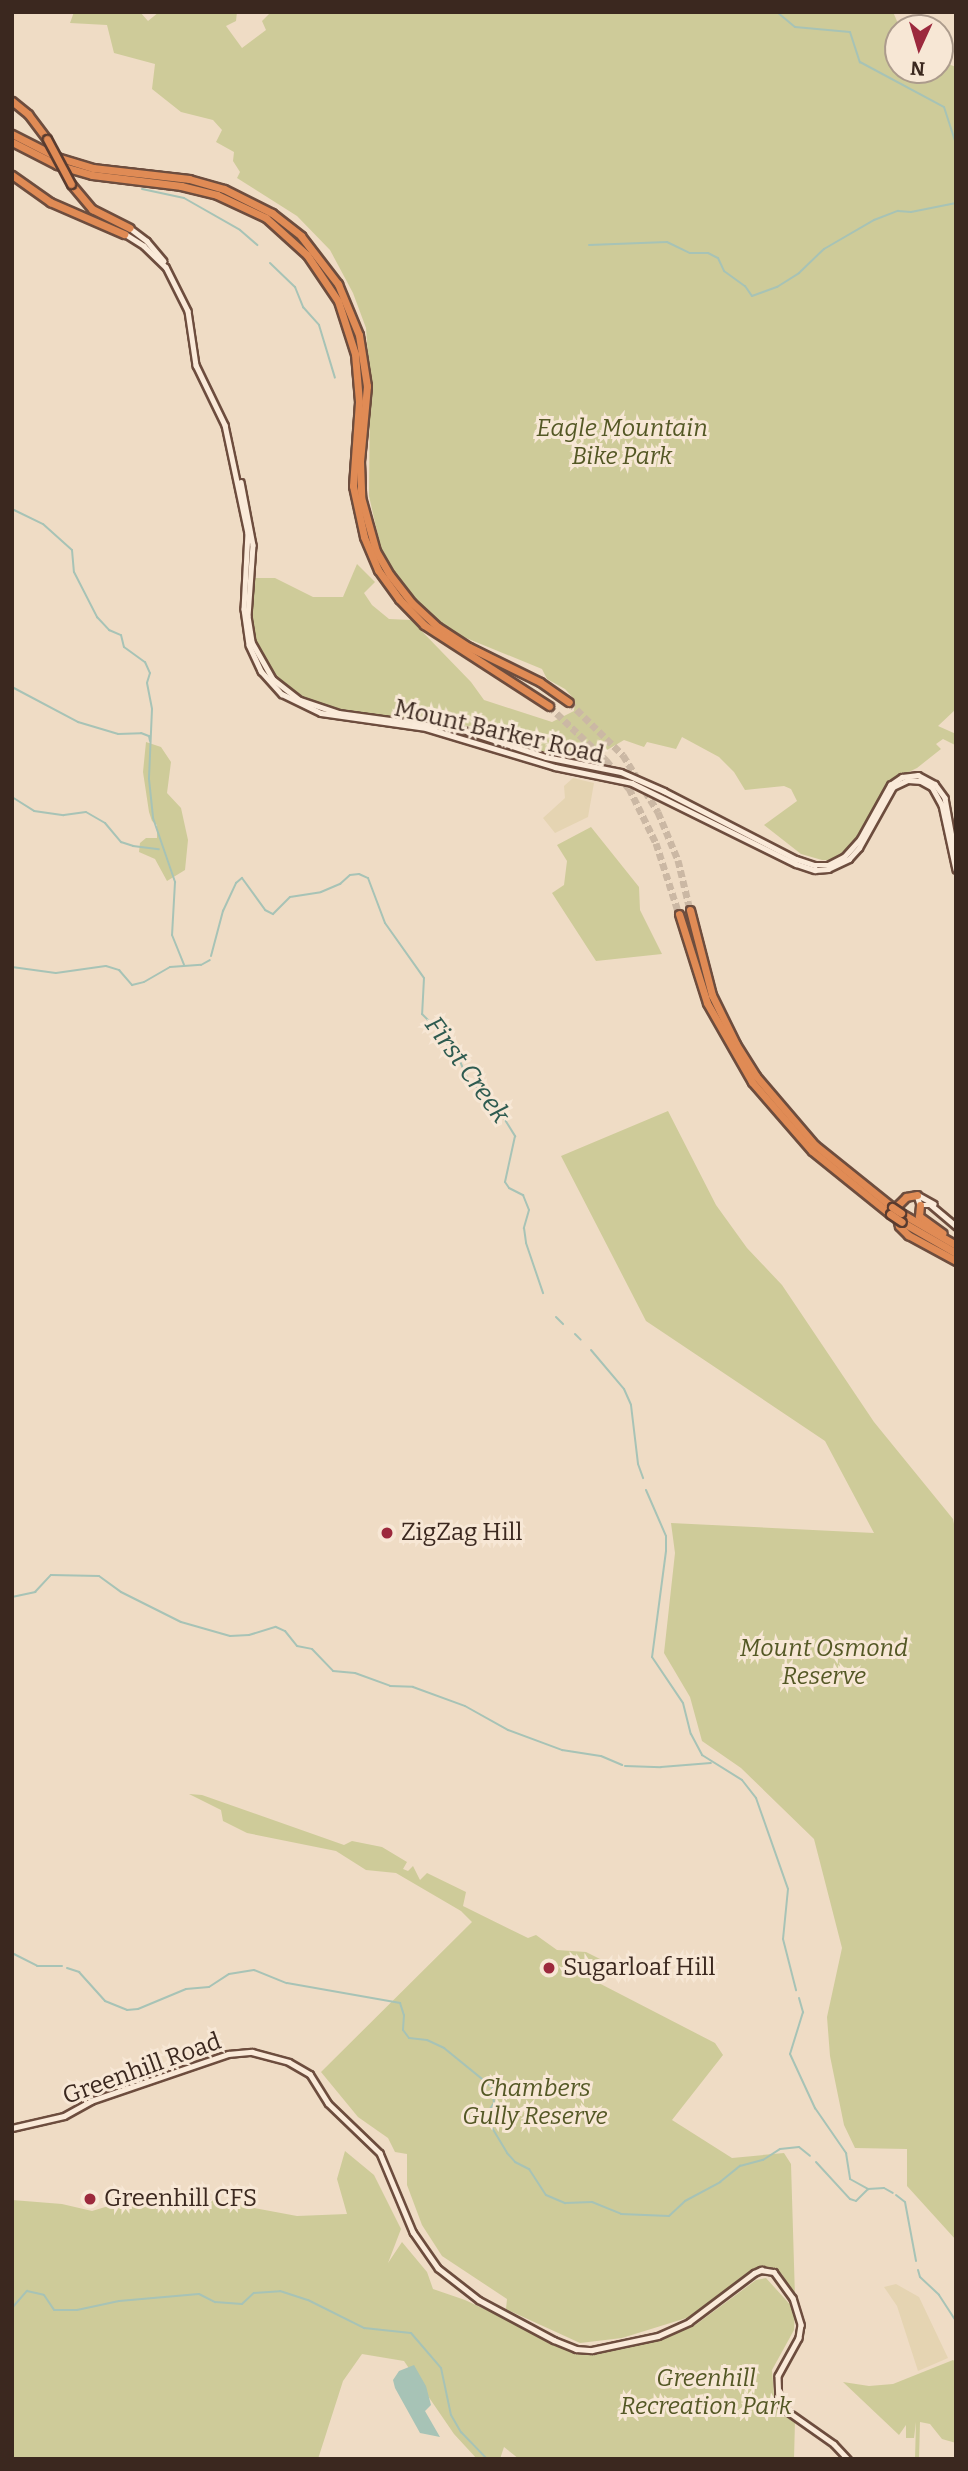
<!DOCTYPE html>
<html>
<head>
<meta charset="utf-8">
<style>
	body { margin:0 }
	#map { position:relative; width:968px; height:2471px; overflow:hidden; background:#efdcc5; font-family:Bitter,serif }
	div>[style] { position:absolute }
	.farmland>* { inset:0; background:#e5d4b2 }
	.green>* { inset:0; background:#cecb99 }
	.water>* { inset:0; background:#a7c3b6 }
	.stream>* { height:2px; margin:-1px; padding:0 1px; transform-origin:1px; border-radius:1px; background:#a7c3b6 }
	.highway-tunnel>* { height:7px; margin-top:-3.5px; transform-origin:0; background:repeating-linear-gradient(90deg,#cbb8a4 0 7px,transparent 0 10.5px) }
	.roads { filter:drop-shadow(2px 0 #6d4d3e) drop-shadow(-2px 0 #6d4d3e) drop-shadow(0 2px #6d4d3e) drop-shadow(0 -2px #6d4d3e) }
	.secondary>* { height:4.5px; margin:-2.25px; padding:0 2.25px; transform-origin:2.25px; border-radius:2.25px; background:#faead9 }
	.highway>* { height:7px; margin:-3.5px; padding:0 3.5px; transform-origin:3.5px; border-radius:3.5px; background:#e08b55 }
	.bridges { filter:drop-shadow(2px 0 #593b2f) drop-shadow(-2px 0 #593b2f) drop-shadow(0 2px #593b2f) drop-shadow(0 -2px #593b2f) }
	.highway-bridge>* { height:7px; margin:-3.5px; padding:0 3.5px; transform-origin:3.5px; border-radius:3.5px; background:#e08b55 }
	.dots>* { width:19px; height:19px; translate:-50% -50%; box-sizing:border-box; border:4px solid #f7e7d5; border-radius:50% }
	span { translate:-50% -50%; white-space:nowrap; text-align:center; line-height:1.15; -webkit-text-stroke:6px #f7e7d5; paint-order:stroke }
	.park-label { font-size:24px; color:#545825; font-style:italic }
	.street-label { font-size:24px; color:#3b281f }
	.poi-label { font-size:24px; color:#3b281f }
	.left { translate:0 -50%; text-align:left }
	.water-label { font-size:26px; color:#2e5b50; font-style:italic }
	.frame { position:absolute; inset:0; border:14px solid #3b281f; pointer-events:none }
	.north { position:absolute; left:884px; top:14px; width:70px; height:70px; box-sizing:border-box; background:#f7e7d5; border:2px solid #ac9b8c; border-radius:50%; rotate:184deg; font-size:19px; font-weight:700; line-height:28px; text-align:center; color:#3b281f }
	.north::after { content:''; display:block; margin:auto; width:24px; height:32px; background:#9c293d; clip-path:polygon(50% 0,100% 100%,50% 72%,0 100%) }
</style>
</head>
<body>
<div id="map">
	<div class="farmland">
		<div style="clip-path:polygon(573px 778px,594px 783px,588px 817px,555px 833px,543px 818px,565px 798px,564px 786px)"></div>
		<div style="clip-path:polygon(896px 2284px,919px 2297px,948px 2358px,918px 2371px,897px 2306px,884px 2287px)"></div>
	</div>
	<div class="green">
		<div style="clip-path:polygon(74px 12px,140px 12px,148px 21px,159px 12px,237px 12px,236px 21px,226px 26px,242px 48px,266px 30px,262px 21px,271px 12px,893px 12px,900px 28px,898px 70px,940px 70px,940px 61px,956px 67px,956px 709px,938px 726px,956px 734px,955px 745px,943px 739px,936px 744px,941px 749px,917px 768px,888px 782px,849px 850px,831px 860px,822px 860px,801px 854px,764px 825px,797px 801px,791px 789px,784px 786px,745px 790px,734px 772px,719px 757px,682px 737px,676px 749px,647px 742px,644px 747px,624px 740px,607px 750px,586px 751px,576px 759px,558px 759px,493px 740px,476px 727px,455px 726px,428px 714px,410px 722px,339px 713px,309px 704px,273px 679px,252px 642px,248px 615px,251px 578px,275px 578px,313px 597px,343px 597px,357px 564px,375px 582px,364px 593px,372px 605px,389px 619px,411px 620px,471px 682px,484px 700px,552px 722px,574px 711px,575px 700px,565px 689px,547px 679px,542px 669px,449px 631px,423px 609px,396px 575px,381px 549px,369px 496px,370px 386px,366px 328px,353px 293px,330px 250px,297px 216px,237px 178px,240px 172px,233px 161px,234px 152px,216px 142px,222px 130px,213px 120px,181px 112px,152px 89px,155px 64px,114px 53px,107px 25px,70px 23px)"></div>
		<div style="clip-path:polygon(146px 742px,161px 747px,171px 762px,167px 793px,181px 808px,188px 840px,185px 870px,167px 881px,155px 859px,139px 852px,140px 843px,146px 838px,157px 838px,157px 825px,152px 821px,149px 812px,143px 772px)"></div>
		<div style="clip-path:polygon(591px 827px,639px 887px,640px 910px,662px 954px,596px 961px,552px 893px,564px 885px,567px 861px,557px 845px)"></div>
		<div style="clip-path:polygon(668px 1111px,716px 1205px,747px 1248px,782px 1285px,874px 1422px,953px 1519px,956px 1534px,956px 2240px,907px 2186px,907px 2149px,855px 2148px,844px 2125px,830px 2056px,827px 2017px,842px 1948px,814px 1839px,741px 1768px,702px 1741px,690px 1697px,664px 1653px,675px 1553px,671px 1523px,874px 1533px,825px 1441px,646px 1321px,561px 1156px)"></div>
		<div style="clip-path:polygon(189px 1794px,202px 1795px,344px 1845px,352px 1841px,382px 1847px,407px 1862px,403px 1869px,408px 1871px,413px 1866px,420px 1880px,427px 1873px,466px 1892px,463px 1906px,528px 1938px,536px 1935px,557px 1950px,586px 1952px,602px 1960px,590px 1967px,596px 1973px,591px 1979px,715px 2043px,723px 2055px,672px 2120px,732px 2158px,784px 2153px,791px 2164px,795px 2297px,782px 2274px,770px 2267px,752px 2270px,693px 2316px,622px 2338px,580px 2343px,506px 2309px,507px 2299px,442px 2256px,422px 2225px,407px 2185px,407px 2154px,395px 2152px,388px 2138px,358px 2117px,321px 2072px,472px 1922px,461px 1911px,396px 1873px,366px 1870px,336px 1851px,247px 1833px,223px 1821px,221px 1810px)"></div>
		<div style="clip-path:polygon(345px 2151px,374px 2175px,401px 2229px,388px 2263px,402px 2242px,427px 2272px,433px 2289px,465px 2300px,578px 2353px,627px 2348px,694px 2326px,756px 2280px,766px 2278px,795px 2310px,794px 2330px,772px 2370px,775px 2407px,795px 2421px,794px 2459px,519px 2459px,504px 2447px,500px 2459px,477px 2459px,454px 2434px,404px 2361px,362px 2354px,343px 2381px,318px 2459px,12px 2459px,12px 2200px,62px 2204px,92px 2211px,135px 2198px,206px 2199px,297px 2216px,347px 2214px,337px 2179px)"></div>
		<div style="clip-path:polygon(953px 2360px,956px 2362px,956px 2443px,942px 2439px,930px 2424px,920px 2422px,919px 2459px,915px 2459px,916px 2422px,914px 2438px,906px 2438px,906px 2425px,899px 2435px,843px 2382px,869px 2386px,893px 2384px)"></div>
	</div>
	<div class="water">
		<div style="clip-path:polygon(443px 1029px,449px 1032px,460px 1047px,449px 1052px,449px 1048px,439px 1038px,438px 1030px)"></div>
		<div style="clip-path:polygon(414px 2365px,426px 2386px,431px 2405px,425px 2411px,440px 2437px,420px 2433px,395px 2388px,393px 2380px,399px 2371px)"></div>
	</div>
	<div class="stream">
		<div style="left:777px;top:12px;width:23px;rotate:40deg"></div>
		<div style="left:795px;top:27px;width:55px;rotate:5.2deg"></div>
		<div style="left:850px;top:32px;width:32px;rotate:72deg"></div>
		<div style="left:860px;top:62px;width:95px;rotate:28.2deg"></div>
		<div style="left:944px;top:107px;width:40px;rotate:72deg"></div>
		<div style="left:142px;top:189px;width:43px;rotate:12.1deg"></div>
		<div style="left:184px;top:198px;width:64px;rotate:29.7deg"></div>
		<div style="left:240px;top:230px;width:23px;rotate:41deg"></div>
		<div style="left:589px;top:245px;width:78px;rotate:-2.2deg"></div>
		<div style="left:667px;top:242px;width:25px;rotate:26deg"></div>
		<div style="left:690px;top:253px;width:18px"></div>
		<div style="left:708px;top:253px;width:11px;rotate:27deg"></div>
		<div style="left:718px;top:258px;width:14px;rotate:65deg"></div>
		<div style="left:724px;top:271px;width:26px;rotate:36deg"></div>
		<div style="left:745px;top:286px;width:12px;rotate:55deg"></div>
		<div style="left:752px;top:296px;width:27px;rotate:-20deg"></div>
		<div style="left:777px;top:287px;width:26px;rotate:-32deg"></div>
		<div style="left:799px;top:273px;width:35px;rotate:-44deg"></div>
		<div style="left:824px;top:249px;width:58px;rotate:-30.1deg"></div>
		<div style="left:874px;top:220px;width:26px;rotate:-21deg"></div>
		<div style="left:898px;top:211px;width:13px;rotate:4deg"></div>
		<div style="left:911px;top:212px;width:46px;rotate:-11.3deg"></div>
		<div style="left:270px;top:263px;width:35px;rotate:44deg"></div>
		<div style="left:295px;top:287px;width:22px;rotate:68deg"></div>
		<div style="left:303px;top:307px;width:24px;rotate:48deg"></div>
		<div style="left:319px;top:325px;width:55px;rotate:73.2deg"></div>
		<div style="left:12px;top:509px;width:34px;rotate:26deg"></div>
		<div style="left:43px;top:524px;width:39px;rotate:42deg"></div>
		<div style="left:72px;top:550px;width:22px;rotate:85deg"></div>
		<div style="left:74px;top:572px;width:51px;rotate:62.9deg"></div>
		<div style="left:97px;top:617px;width:18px;rotate:47deg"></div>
		<div style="left:109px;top:630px;width:13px;rotate:23deg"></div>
		<div style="left:121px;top:635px;width:12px;rotate:76deg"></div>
		<div style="left:124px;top:647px;width:26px;rotate:36deg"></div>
		<div style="left:145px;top:662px;width:12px;rotate:66deg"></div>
		<div style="left:150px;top:673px;width:10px;rotate:107deg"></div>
		<div style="left:147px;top:683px;width:26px;rotate:79deg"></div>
		<div style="left:152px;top:709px;width:70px;rotate:92.5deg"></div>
		<div style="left:149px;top:779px;width:39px;rotate:84deg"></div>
		<div style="left:153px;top:818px;width:68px;rotate:71deg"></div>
		<div style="left:175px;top:882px;width:53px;rotate:93.2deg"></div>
		<div style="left:172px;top:935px;width:32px;rotate:68deg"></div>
		<div style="left:12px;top:687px;width:75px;rotate:27.9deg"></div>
		<div style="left:78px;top:722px;width:42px;rotate:16.7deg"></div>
		<div style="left:118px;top:734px;width:23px;rotate:-2deg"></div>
		<div style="left:141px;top:733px;width:9px;rotate:21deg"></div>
		<div style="left:149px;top:736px;width:5px;rotate:79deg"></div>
		<div style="left:12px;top:797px;width:26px;rotate:32deg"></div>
		<div style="left:34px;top:811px;width:30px;rotate:8deg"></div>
		<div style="left:64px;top:815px;width:22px;rotate:-8deg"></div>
		<div style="left:86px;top:812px;width:22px;rotate:30deg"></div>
		<div style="left:105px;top:823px;width:25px;rotate:50deg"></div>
		<div style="left:121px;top:842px;width:13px;rotate:18deg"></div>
		<div style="left:133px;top:846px;width:26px;rotate:7deg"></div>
		<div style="left:211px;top:956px;width:47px;rotate:-75.1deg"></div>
		<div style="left:223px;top:911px;width:31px;rotate:-65deg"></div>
		<div style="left:236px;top:883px;width:8px;rotate:-40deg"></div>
		<div style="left:242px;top:878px;width:39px;rotate:54deg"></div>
		<div style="left:265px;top:910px;width:9px;rotate:27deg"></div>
		<div style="left:273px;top:914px;width:24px;rotate:-45deg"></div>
		<div style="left:290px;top:897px;width:31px;rotate:-9deg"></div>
		<div style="left:321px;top:892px;width:21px;rotate:-23deg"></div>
		<div style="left:340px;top:884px;width:13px;rotate:-42deg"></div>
		<div style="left:350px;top:875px;width:9px;rotate:-6deg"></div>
		<div style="left:359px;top:874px;width:10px;rotate:24deg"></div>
		<div style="left:368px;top:878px;width:48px;rotate:69.3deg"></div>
		<div style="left:385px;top:923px;width:67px;rotate:54.7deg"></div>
		<div style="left:424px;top:978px;width:36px;rotate:93deg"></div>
		<div style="left:422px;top:1014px;width:24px;rotate:45deg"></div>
		<div style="left:12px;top:967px;width:44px;rotate:7.8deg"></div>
		<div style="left:56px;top:973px;width:50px;rotate:-8deg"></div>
		<div style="left:106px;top:966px;width:14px;rotate:17deg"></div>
		<div style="left:119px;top:970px;width:20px;rotate:49deg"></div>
		<div style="left:132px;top:985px;width:12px;rotate:-14deg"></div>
		<div style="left:144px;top:982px;width:30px;rotate:-30deg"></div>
		<div style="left:170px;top:967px;width:31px;rotate:-4deg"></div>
		<div style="left:201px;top:965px;width:10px;rotate:-29deg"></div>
		<div style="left:454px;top:1048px;width:36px;rotate:66deg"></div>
		<div style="left:469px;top:1081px;width:29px;rotate:38deg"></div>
		<div style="left:492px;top:1099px;width:44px;rotate:58.1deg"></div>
		<div style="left:515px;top:1136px;width:47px;rotate:102.3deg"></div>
		<div style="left:505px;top:1182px;width:7px;rotate:56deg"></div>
		<div style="left:509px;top:1188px;width:16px;rotate:27deg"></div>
		<div style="left:523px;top:1195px;width:16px;rotate:68deg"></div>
		<div style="left:529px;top:1210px;width:19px;rotate:106deg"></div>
		<div style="left:524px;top:1228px;width:15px;rotate:82deg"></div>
		<div style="left:526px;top:1243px;width:53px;rotate:71.2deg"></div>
		<div style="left:556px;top:1317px;width:10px;rotate:45deg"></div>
		<div style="left:575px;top:1334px;width:8px;rotate:45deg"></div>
		<div style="left:591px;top:1350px;width:51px;rotate:49.8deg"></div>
		<div style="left:624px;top:1389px;width:17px;rotate:66deg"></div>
		<div style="left:631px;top:1405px;width:59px;rotate:83.2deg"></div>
		<div style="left:638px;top:1464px;width:15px;rotate:70deg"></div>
		<div style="left:646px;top:1490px;width:50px;rotate:66.5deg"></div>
		<div style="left:666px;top:1536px;width:15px;rotate:90deg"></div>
		<div style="left:666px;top:1551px;width:107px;rotate:97.5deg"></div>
		<div style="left:652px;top:1657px;width:55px;rotate:56deg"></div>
		<div style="left:683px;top:1703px;width:32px;rotate:76deg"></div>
		<div style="left:691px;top:1734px;width:24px;rotate:62deg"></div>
		<div style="left:702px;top:1755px;width:47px;rotate:32deg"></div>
		<div style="left:742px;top:1780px;width:23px;rotate:52deg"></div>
		<div style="left:756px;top:1798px;width:96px;rotate:70.6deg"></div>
		<div style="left:788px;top:1889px;width:50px;rotate:95.7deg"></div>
		<div style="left:783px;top:1939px;width:53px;rotate:75.7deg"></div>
		<div style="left:12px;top:1597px;width:24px;rotate:-12deg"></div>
		<div style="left:35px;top:1592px;width:23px;rotate:-47deg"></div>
		<div style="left:51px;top:1575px;width:48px;rotate:1.2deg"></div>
		<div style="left:99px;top:1576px;width:27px;rotate:36deg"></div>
		<div style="left:121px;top:1592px;width:67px;rotate:26.6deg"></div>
		<div style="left:181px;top:1622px;width:51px;rotate:15.9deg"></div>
		<div style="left:230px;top:1636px;width:19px;rotate:-3deg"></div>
		<div style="left:249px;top:1635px;width:28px;rotate:-17deg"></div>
		<div style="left:276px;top:1627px;width:10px;rotate:24deg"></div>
		<div style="left:285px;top:1631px;width:19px;rotate:51deg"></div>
		<div style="left:297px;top:1646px;width:15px;rotate:11deg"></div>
		<div style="left:312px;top:1649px;width:30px;rotate:46deg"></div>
		<div style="left:333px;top:1671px;width:22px;rotate:5deg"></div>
		<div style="left:355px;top:1673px;width:37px;rotate:20deg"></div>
		<div style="left:390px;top:1686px;width:23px;rotate:2deg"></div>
		<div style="left:413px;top:1687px;width:55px;rotate:20.1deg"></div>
		<div style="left:465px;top:1706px;width:49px;rotate:29.2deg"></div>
		<div style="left:508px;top:1730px;width:58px;rotate:20.3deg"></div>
		<div style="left:562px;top:1750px;width:39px;rotate:9deg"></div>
		<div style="left:601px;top:1756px;width:23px;rotate:23deg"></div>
		<div style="left:625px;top:1766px;width:36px;rotate:2deg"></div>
		<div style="left:661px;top:1767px;width:50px;rotate:-4.6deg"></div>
		<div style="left:12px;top:1953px;width:28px;rotate:27deg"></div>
		<div style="left:37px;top:1966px;width:25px"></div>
		<div style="left:67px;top:1968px;width:13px;rotate:18deg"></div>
		<div style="left:79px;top:1972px;width:39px;rotate:48deg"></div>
		<div style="left:105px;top:2001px;width:24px;rotate:22deg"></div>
		<div style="left:127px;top:2010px;width:11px;rotate:-5deg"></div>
		<div style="left:138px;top:2009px;width:52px;rotate:-22.6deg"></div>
		<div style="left:186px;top:1989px;width:23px;rotate:-5deg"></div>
		<div style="left:209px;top:1987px;width:24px;rotate:-33deg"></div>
		<div style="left:229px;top:1974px;width:25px;rotate:-9deg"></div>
		<div style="left:254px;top:1970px;width:35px;rotate:22deg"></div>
		<div style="left:287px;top:1983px;width:115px;rotate:10deg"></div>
		<div style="left:400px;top:2003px;width:13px;rotate:72deg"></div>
		<div style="left:404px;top:2015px;width:15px;rotate:94deg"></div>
		<div style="left:403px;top:2030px;width:10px;rotate:53deg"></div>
		<div style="left:409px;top:2038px;width:18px;rotate:6deg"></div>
		<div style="left:427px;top:2040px;width:19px;rotate:25deg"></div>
		<div style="left:444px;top:2048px;width:62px;rotate:39.1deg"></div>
		<div style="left:492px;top:2087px;width:16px;rotate:83deg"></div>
		<div style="left:494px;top:2103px;width:11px;rotate:124deg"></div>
		<div style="left:488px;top:2112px;width:9px;rotate:90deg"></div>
		<div style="left:488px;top:2121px;width:37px;rotate:59deg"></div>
		<div style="left:507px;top:2153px;width:12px;rotate:48deg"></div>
		<div style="left:515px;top:2162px;width:16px;rotate:27deg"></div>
		<div style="left:529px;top:2169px;width:31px;rotate:57deg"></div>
		<div style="left:546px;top:2195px;width:21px;rotate:23deg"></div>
		<div style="left:565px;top:2203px;width:27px;rotate:-2deg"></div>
		<div style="left:592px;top:2202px;width:31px;rotate:22deg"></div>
		<div style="left:621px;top:2214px;width:48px;rotate:2.4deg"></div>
		<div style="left:669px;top:2216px;width:22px;rotate:-43deg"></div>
		<div style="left:685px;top:2201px;width:40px;rotate:-28deg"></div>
		<div style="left:720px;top:2182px;width:26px;rotate:-39deg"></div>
		<div style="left:740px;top:2166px;width:24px;rotate:-15deg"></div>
		<div style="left:763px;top:2160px;width:20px;rotate:-33deg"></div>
		<div style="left:780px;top:2149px;width:19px;rotate:-6deg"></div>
		<div style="left:799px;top:2147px;width:14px;rotate:39deg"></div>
		<div style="left:799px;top:1998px;width:15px;rotate:74deg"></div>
		<div style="left:803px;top:2012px;width:44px;rotate:107.2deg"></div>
		<div style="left:790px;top:2054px;width:60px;rotate:65.2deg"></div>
		<div style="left:815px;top:2108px;width:55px;rotate:55.4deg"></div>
		<div style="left:846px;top:2153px;width:26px;rotate:81deg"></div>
		<div style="left:850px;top:2179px;width:21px;rotate:29deg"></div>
		<div style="left:868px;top:2189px;width:16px;rotate:-4deg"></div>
		<div style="left:884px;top:2188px;width:10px;rotate:29deg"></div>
		<div style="left:816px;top:2162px;width:50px;rotate:47.4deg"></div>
		<div style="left:850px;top:2199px;width:6px;rotate:18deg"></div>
		<div style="left:856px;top:2201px;width:17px;rotate:-45deg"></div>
		<div style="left:896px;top:2195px;width:11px;rotate:38deg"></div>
		<div style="left:905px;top:2202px;width:60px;rotate:79.4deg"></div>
		<div style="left:918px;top:2270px;width:7px;rotate:74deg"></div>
		<div style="left:920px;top:2277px;width:26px;rotate:43deg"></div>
		<div style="left:939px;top:2295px;width:31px;rotate:57deg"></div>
		<div style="left:12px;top:2308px;width:23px;rotate:-49deg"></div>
		<div style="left:27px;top:2291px;width:17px;rotate:13deg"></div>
		<div style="left:44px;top:2295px;width:18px;rotate:56deg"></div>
		<div style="left:54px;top:2310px;width:23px"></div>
		<div style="left:77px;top:2310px;width:43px;rotate:-12.1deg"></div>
		<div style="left:119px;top:2301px;width:80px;rotate:-5deg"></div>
		<div style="left:199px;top:2294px;width:18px;rotate:27deg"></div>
		<div style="left:215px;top:2302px;width:27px;rotate:4deg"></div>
		<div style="left:242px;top:2304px;width:16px;rotate:-43deg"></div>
		<div style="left:254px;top:2293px;width:26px;rotate:-4deg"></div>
		<div style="left:280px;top:2291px;width:29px;rotate:18deg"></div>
		<div style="left:308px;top:2300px;width:63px;rotate:26.6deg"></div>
		<div style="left:364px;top:2328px;width:47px;rotate:6.1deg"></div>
		<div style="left:411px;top:2333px;width:46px;rotate:49.4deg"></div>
		<div style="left:441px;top:2368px;width:48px;rotate:78deg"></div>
		<div style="left:451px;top:2415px;width:20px;rotate:60deg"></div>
		<div style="left:461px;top:2432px;width:37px;rotate:46deg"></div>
	</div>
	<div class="highway-tunnel">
		<div style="left:569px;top:702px;width:76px;rotate:44.5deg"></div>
		<div style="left:623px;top:755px;width:67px;rotate:58.4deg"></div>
		<div style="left:658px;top:812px;width:52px;rotate:67.4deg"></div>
		<div style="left:678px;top:860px;width:51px;rotate:76.5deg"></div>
		<div style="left:549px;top:706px;width:79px;rotate:43.5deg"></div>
		<div style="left:606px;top:760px;width:36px;rotate:51deg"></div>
		<div style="left:629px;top:788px;width:61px;rotate:63.9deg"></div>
		<div style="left:656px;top:843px;width:75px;rotate:72.1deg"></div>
	</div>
	<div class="roads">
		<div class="secondary">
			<div style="left:130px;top:228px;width:21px;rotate:37deg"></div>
			<div style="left:147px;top:241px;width:26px;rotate:50deg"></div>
			<div style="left:125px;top:234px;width:22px;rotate:32deg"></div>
			<div style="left:144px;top:246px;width:30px;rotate:44deg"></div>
			<div style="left:166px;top:267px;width:49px;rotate:63.4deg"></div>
			<div style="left:188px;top:311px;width:55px;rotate:81.6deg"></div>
			<div style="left:196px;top:365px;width:67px;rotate:64.2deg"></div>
			<div style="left:225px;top:425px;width:110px;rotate:78deg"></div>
			<div style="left:248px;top:533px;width:76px;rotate:93deg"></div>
			<div style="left:244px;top:609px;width:36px;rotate:82deg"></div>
			<div style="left:249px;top:645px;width:29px;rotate:65deg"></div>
			<div style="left:261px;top:671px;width:31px;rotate:48deg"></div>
			<div style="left:282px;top:694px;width:43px;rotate:26deg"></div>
			<div style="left:321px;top:713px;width:106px;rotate:8.1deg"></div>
			<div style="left:426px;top:728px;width:135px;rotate:16.8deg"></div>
			<div style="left:555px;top:767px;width:79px;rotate:11.7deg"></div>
			<div style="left:632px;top:783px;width:183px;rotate:26.3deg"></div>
			<div style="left:796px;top:864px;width:20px;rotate:18deg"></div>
			<div style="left:815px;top:870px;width:13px;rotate:-4deg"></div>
			<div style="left:828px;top:869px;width:23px;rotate:-25deg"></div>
			<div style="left:849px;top:859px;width:15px;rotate:-48deg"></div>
			<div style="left:859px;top:848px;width:70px;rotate:-60.9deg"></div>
			<div style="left:893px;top:787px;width:17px;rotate:-25deg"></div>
			<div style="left:908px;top:780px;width:13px;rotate:4deg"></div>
			<div style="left:921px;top:781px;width:13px;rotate:29deg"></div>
			<div style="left:932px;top:787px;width:21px;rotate:61deg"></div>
			<div style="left:942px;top:805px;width:66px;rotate:77.8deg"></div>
			<div style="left:241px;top:482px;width:64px;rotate:79.2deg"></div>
			<div style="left:253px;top:545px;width:71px;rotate:94deg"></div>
			<div style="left:248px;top:616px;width:26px;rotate:81deg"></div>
			<div style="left:252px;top:642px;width:43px;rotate:60.4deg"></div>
			<div style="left:273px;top:679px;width:34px;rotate:38deg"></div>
			<div style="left:300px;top:700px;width:41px;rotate:18.4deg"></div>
			<div style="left:339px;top:713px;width:125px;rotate:7.8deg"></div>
			<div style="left:463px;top:730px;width:87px;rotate:18deg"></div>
			<div style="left:546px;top:757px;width:76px;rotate:11.3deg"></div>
			<div style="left:621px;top:772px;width:47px;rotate:23.8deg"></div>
			<div style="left:664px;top:791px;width:148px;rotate:27.3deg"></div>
			<div style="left:796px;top:859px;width:20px;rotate:18deg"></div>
			<div style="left:815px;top:865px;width:13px"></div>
			<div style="left:828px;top:865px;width:18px;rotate:-27deg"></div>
			<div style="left:844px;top:857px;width:24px;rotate:-48deg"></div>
			<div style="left:860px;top:839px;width:62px;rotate:-60.9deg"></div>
			<div style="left:890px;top:785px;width:14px;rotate:-34deg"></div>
			<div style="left:902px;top:777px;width:16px;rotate:-7deg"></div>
			<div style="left:918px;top:775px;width:19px;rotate:28deg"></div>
			<div style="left:935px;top:784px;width:17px;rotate:54deg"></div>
			<div style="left:945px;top:798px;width:62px;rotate:79.8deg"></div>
			<div style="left:917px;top:1195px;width:10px;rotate:73deg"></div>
			<div style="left:920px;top:1205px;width:11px"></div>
			<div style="left:931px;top:1205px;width:33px;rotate:40deg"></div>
			<div style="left:918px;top:1195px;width:18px;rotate:29deg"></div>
			<div style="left:12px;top:2128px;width:53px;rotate:-13deg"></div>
			<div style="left:64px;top:2116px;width:31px;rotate:-29deg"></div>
			<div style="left:91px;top:2101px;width:145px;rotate:-18.9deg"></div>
			<div style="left:228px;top:2054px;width:24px;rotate:-5deg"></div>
			<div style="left:252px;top:2052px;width:38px;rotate:15deg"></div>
			<div style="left:289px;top:2062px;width:24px;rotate:30deg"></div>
			<div style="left:310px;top:2074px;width:34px;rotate:58deg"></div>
			<div style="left:328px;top:2103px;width:72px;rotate:43.9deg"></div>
			<div style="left:380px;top:2153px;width:86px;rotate:67.3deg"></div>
			<div style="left:413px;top:2232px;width:44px;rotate:55.2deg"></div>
			<div style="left:438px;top:2268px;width:52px;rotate:38deg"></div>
			<div style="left:479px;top:2300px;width:85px;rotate:28.1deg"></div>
			<div style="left:554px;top:2340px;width:24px;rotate:22deg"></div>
			<div style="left:576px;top:2349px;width:16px;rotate:4deg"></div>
			<div style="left:592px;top:2350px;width:67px;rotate:-12deg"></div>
			<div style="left:658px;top:2336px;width:34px;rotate:-24deg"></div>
			<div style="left:689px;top:2322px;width:81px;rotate:-37deg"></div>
			<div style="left:754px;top:2273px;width:8px;rotate:-23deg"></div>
			<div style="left:761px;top:2270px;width:13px;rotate:9deg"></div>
			<div style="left:774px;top:2272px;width:32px;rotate:54deg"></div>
			<div style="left:793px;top:2298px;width:28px;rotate:73deg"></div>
			<div style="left:801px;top:2325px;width:13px;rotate:99deg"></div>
			<div style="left:799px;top:2338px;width:43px;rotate:118.9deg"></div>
			<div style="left:778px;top:2376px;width:25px;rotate:88deg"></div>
			<div style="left:779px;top:2401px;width:8px;rotate:60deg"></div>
			<div style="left:783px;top:2408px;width:62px;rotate:35.2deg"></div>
			<div style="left:834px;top:2444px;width:21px;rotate:47deg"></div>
		</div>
		<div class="highway">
			<div style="left:12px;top:101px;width:21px;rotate:39deg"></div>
			<div style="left:28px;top:114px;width:31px;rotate:53deg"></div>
			<div style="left:12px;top:134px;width:51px;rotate:27.1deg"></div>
			<div style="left:57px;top:157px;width:38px;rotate:17deg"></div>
			<div style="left:93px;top:168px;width:97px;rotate:6.5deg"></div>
			<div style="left:189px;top:179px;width:36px;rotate:16deg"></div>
			<div style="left:224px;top:189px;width:54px;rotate:26.6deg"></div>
			<div style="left:272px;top:213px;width:37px;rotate:38deg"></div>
			<div style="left:301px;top:236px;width:61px;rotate:52.4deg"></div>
			<div style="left:338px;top:284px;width:55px;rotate:67.6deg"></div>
			<div style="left:359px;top:335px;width:52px;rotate:81.1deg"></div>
			<div style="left:367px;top:386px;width:75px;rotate:95.3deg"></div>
			<div style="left:360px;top:461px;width:36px;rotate:88deg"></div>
			<div style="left:361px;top:497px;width:56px;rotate:74.5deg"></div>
			<div style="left:376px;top:551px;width:28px;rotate:60deg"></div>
			<div style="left:390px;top:575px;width:36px;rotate:52deg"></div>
			<div style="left:412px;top:603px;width:35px;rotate:43deg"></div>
			<div style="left:438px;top:627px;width:37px;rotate:33deg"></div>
			<div style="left:469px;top:647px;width:79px;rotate:26.2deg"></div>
			<div style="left:540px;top:682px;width:35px;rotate:35deg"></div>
			<div style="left:12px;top:142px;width:51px;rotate:27.1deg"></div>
			<div style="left:57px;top:165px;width:36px;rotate:16deg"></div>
			<div style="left:92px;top:175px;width:90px;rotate:7deg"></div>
			<div style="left:181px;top:186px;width:37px;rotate:14deg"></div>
			<div style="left:217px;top:195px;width:54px;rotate:25.1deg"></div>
			<div style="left:266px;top:218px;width:55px;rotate:42.1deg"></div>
			<div style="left:307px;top:255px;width:55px;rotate:56deg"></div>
			<div style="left:338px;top:301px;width:56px;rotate:72.2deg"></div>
			<div style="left:355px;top:354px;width:48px;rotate:85.2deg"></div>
			<div style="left:359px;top:402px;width:84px;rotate:94.1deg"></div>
			<div style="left:353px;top:486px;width:52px;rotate:77.8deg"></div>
			<div style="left:364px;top:537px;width:36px;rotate:67deg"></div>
			<div style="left:378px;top:570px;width:36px;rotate:54deg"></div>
			<div style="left:399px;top:599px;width:36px;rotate:46deg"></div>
			<div style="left:424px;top:625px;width:149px;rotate:32.9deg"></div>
			<div style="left:12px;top:175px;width:47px;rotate:35.4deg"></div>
			<div style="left:50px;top:202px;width:81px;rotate:23.4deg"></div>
			<div style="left:71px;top:184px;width:33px;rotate:50deg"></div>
			<div style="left:92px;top:209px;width:42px;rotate:26.6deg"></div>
			<div style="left:690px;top:910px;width:88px;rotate:75.5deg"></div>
			<div style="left:712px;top:995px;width:55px;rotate:63.9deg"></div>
			<div style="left:736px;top:1044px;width:38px;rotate:58deg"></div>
			<div style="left:756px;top:1076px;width:91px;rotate:49.5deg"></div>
			<div style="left:815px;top:1145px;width:99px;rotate:38.8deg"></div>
			<div style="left:679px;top:914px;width:93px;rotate:72.5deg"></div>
			<div style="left:707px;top:1003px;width:91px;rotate:60.3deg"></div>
			<div style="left:752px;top:1082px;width:91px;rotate:49deg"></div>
			<div style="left:812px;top:1151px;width:100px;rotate:38.9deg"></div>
			<div style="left:917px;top:1195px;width:11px;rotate:170deg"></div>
			<div style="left:906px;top:1197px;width:11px;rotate:135deg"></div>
			<div style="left:898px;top:1205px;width:9px;rotate:103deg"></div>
			<div style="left:896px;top:1214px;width:12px;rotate:76deg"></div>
			<div style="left:899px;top:1226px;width:13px;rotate:45deg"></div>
			<div style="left:908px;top:1235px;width:55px;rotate:28.4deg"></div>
			<div style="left:920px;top:1205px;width:11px;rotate:95deg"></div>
			<div style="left:919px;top:1216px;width:29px;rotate:36deg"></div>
			<div style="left:901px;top:1213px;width:64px;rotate:30.2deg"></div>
			<div style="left:902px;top:1222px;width:62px;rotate:29.9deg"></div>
		</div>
	</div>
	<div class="bridges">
		<div class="highway-bridge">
			<div style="left:47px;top:139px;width:51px;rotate:61.9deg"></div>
			<div style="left:892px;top:1207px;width:11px;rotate:34deg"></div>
			<div style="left:890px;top:1214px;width:14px;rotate:34deg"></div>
		</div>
	</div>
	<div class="dots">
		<div style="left:387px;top:1533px;background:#9c293d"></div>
		<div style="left:549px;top:1968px;background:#9c293d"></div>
		<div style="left:90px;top:2199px;background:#9c293d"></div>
	</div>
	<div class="park-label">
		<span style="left:622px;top:443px">Eagle Mountain<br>Bike Park</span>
		<span style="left:824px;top:1663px">Mount Osmond<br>Reserve</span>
		<span style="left:535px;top:2103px">Chambers<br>Gully Reserve</span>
		<span style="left:706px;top:2393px">Greenhill<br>Recreation Park</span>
	</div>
	<div class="street-label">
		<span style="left:499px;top:732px;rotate:13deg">Mount Barker Road</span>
		<span style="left:142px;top:2069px;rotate:-20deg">Greenhill Road</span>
	</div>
	<div class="poi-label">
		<span class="left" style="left:401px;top:1533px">ZigZag Hill</span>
		<span class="left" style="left:563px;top:1968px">Sugarloaf Hill</span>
		<span class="left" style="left:104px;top:2199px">Greenhill CFS</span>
	</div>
	<div class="water-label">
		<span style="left:467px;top:1070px;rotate:54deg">First Creek</span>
	</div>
	<div class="frame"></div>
	<div class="north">N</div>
</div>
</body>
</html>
